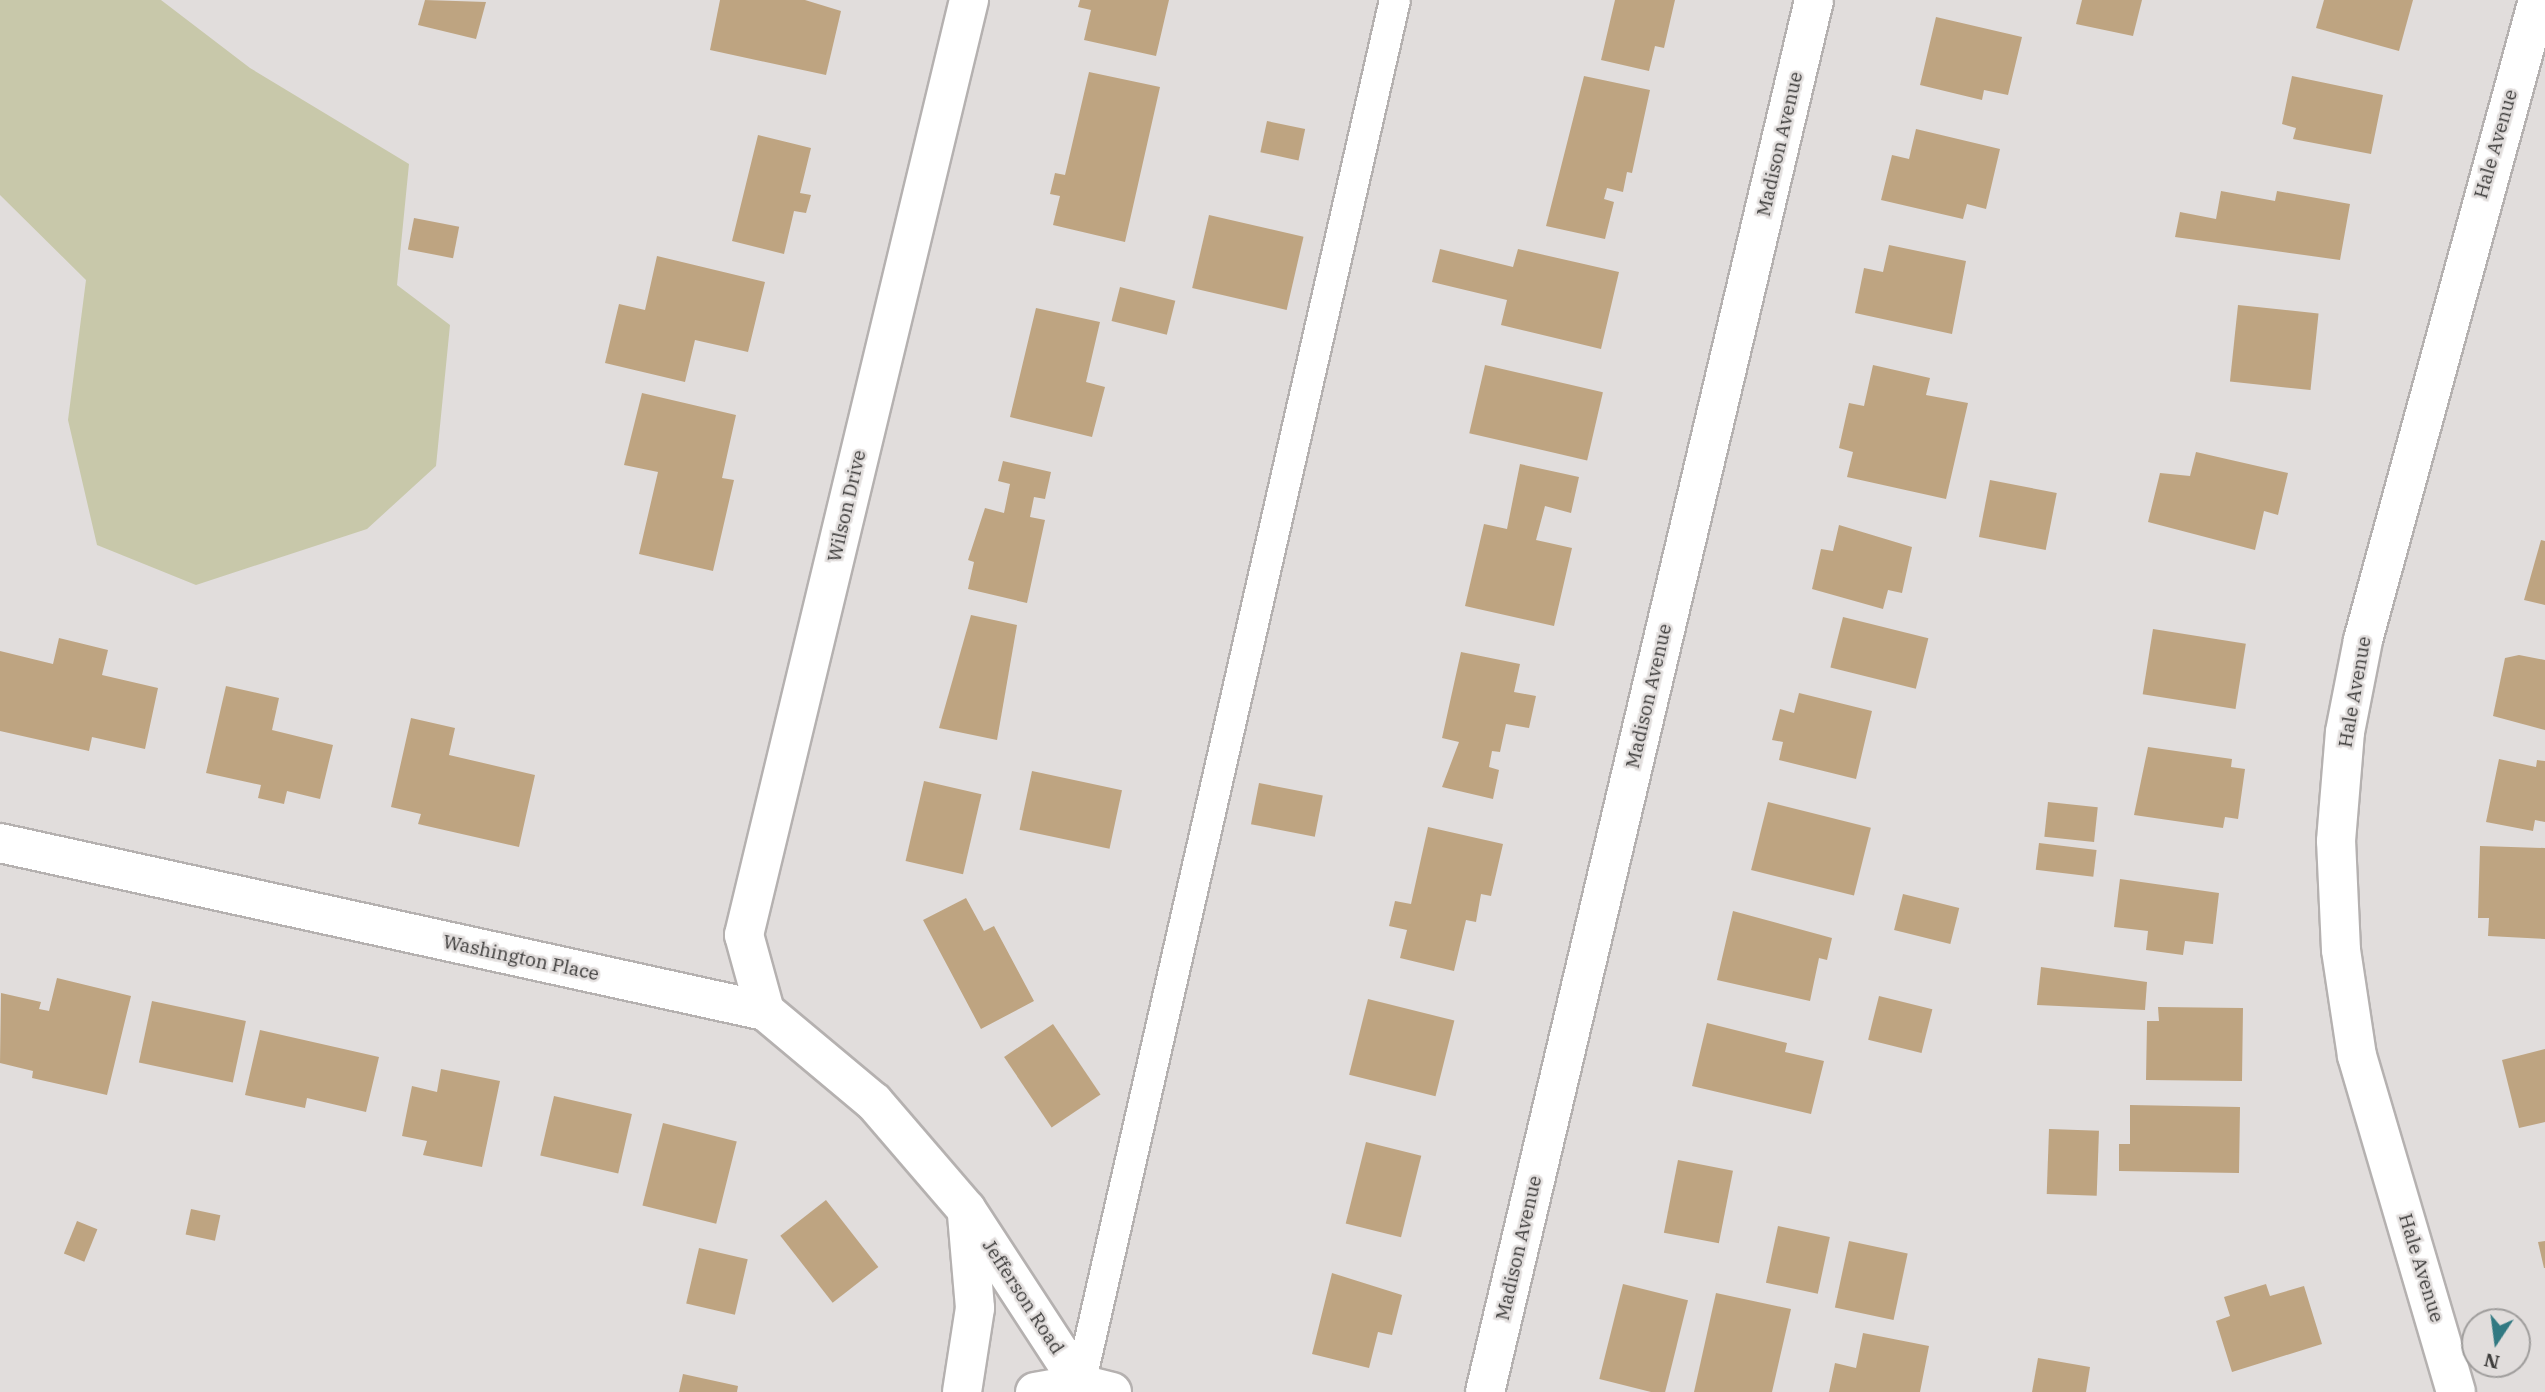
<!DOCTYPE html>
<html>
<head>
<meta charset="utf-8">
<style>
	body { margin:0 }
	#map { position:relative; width:2545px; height:1392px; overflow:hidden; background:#e1dddc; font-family:"IBM Plex Serif",serif }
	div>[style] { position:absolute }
	.green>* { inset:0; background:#c8c8aa }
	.building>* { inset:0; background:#bea481; transform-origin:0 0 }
	.roads { filter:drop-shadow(2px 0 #b5b1b0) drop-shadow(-2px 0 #b5b1b0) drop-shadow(0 2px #b5b1b0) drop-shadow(0 -2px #b5b1b0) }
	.service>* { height:30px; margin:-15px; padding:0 15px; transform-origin:15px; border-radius:15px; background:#fff }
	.minor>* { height:38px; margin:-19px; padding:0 19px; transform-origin:19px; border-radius:19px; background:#fff }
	span { translate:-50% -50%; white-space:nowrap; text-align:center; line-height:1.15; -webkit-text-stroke:5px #e1dddc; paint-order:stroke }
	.street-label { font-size:19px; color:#3d3c3b }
	.north { position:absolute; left:2461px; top:1308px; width:70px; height:70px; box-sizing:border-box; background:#e1dddc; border:2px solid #9f9d9c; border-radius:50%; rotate:193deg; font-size:19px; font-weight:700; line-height:28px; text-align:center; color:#3d3c3b }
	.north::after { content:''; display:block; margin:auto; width:24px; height:32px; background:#317982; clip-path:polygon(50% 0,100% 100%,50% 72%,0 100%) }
</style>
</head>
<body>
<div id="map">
	<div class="green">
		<div style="clip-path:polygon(0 0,161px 0,250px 68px,409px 164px,397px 285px,450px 325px,436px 466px,367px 529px,196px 585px,97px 545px,68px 420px,86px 280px,0 195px)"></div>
	</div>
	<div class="building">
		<div style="clip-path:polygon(425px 0,486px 2px,476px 39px,418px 25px)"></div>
		<div style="clip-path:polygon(720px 0,805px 0,841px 11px,826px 75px,710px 50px)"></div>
		<div style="clip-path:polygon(1080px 0,1169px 0,1156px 56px,1084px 40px,1091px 10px,1078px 7px)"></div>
		<div style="clip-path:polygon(1615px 0,1675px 0,1664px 48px,1655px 46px,1649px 71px,1601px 60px)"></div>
		<div style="clip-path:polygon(2082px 0,2142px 0,2133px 36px,2076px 24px)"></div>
		<div style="clip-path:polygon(2324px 0,2413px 0,2399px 51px,2316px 28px)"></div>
		<div style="clip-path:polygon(1936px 17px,2022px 37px,2008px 95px,1984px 90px,1982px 100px,1920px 85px)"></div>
		<div style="clip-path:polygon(1089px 72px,1160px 87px,1125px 242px,1053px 225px,1060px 196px,1050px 194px,1055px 173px,1065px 175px)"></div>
		<div style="clip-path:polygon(1584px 76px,1650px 90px,1632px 173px,1627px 172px,1623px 192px,1607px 188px,1604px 199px,1614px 202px,1605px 239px,1546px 226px)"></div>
		<div style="clip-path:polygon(2292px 76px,2383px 95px,2371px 154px,2293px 139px,2296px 128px,2282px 124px)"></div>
		<div style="left:1267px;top:121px;width:39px;height:32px;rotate:12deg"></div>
		<div style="clip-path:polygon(1916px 129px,2000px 149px,1986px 209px,1967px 204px,1963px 219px,1881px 200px,1892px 155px,1909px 159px)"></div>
		<div style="clip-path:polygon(758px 135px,811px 148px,800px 193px,811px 195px,806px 213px,794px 211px,784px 254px,732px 241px)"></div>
		<div style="clip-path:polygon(2221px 191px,2275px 201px,2277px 191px,2350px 204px,2340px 260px,2175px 237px,2180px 212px,2216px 219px)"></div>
		<div style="left:1209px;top:215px;width:97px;height:75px;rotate:13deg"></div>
		<div style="left:414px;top:218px;width:46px;height:32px;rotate:11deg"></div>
		<div style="clip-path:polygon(1889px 245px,1966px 261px,1952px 334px,1855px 313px,1864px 268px,1883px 272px)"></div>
		<div style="clip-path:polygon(1440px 249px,1513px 267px,1518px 249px,1619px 272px,1601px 349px,1501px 325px,1507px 300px,1432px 282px)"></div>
		<div style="clip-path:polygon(657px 256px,765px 282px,748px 352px,695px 340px,685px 382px,605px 363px,619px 304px,645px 310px)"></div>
		<div style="left:1120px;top:287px;width:57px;height:35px;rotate:14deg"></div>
		<div style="left:2238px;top:305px;width:81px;height:77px;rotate:6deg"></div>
		<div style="clip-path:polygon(1036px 308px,1100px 322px,1086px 382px,1105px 387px,1092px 437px,1010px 417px)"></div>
		<div style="left:1485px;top:365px;width:121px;height:70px;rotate:13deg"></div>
		<div style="clip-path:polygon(1873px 365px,1930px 378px,1926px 395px,1968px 403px,1946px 499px,1847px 477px,1853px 452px,1839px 448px,1849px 403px,1864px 406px)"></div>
		<div style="clip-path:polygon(642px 393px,736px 415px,722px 478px,734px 480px,713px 571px,639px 554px,658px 472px,624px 465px)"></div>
		<div style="clip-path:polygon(2196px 452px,2288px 473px,2278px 515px,2264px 511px,2255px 550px,2148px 522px,2160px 473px,2190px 476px)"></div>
		<div style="clip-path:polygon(1003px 461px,1051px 472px,1045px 499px,1034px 497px,1030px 517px,1045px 520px,1027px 603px,968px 589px,974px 562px,968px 560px,985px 508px,1004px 513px,1010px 484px,998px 481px)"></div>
		<div style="clip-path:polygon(1520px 464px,1579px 477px,1571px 513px,1545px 506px,1536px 540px,1572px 548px,1554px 626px,1465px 606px,1484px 524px,1507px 529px)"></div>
		<div style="left:1990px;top:480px;width:68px;height:58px;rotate:11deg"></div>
		<div style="clip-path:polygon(1839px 525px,1912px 547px,1902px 593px,1888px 590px,1883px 609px,1812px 589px,1821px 549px,1833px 551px)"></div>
		<div style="clip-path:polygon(2541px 540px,2545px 541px,2545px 605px,2524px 600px)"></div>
		<div style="clip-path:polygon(971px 615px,1017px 625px,997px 740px,939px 728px)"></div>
		<div style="left:1843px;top:617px;width:88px;height:52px;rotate:14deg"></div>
		<div style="left:2153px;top:629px;width:94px;height:66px;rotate:9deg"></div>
		<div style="clip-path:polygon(59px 638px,108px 650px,102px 675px,158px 688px,145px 749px,92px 737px,89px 751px,0 731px,0 651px,53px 664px)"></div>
		<div style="clip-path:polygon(1461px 652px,1520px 664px,1514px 692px,1536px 696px,1529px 728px,1506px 724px,1500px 752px,1492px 751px,1489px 767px,1499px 770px,1493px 799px,1442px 787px,1459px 742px,1442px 738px)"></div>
		<div style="clip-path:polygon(2519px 655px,2545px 660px,2545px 730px,2493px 716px,2505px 658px)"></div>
		<div style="clip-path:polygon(226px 686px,279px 698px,272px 730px,333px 745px,320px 799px,287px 791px,284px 804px,258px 798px,261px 785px,206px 773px)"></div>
		<div style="clip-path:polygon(1799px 693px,1872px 711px,1856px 779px,1779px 760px,1783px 742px,1772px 740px,1780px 709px,1794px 713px)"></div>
		<div style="clip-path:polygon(411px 718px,455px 728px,449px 755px,535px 775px,519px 847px,418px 824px,421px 814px,391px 807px)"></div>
		<div style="clip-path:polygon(2148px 747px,2232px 759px,2231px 767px,2245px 769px,2238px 819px,2225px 817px,2223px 828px,2134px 815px)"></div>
		<div style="clip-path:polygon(2499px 759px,2536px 767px,2537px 760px,2545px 761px,2545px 822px,2535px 820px,2533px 831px,2486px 822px)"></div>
		<div style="left:1032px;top:771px;width:92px;height:60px;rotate:12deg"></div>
		<div style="left:924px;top:781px;width:59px;height:82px;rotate:13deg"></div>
		<div style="left:1259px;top:783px;width:65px;height:42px;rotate:11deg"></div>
		<div style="left:1768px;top:802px;width:106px;height:70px;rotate:14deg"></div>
		<div style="left:2048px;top:802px;width:50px;height:35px;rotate:6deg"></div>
		<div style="clip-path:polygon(1428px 827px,1503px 844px,1491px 896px,1481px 894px,1476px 922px,1466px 920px,1454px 971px,1400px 958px,1407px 930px,1389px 926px,1395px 901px,1411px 904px)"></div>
		<div style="left:2039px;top:843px;width:58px;height:27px;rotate:7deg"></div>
		<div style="clip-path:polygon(2480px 846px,2545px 848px,2545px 939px,2488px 936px,2489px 918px,2478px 918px)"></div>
		<div style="clip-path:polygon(2120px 879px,2219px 893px,2213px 944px,2185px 941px,2183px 955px,2146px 950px,2148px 931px,2114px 927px)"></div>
		<div style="left:1903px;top:894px;width:58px;height:37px;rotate:14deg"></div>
		<div style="clip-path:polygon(966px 898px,984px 931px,994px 926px,1034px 1001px,981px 1029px,923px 920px)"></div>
		<div style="clip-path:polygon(1733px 911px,1832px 938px,1827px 960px,1819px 958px,1810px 1001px,1717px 980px)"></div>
		<div style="clip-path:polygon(2041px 967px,2147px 982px,2145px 1010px,2037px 1005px)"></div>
		<div style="clip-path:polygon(57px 978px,131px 996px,107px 1095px,32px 1078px,33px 1071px,0 1063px,1px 993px,41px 1002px,39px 1009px,49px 1011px)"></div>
		<div style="left:1879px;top:996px;width:55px;height:45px;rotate:14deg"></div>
		<div style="left:1368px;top:999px;width:89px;height:78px;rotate:14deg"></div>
		<div style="left:152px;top:1001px;width:96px;height:63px;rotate:12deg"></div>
		<div style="clip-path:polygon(2158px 1007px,2243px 1008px,2242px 1081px,2146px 1080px,2147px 1021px,2159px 1021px)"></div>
		<div style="clip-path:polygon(1707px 1023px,1787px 1043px,1785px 1052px,1824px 1061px,1811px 1114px,1692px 1086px)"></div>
		<div style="left:1053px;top:1024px;width:85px;height:59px;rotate:56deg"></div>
		<div style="clip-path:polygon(260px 1030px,379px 1057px,366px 1112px,307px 1098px,305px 1108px,245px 1095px)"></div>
		<div style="clip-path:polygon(2545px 1049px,2545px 1122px,2519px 1128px,2502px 1060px)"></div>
		<div style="clip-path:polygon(441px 1069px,500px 1081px,482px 1167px,423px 1155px,427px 1141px,402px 1136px,412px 1086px,437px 1092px)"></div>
		<div style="left:554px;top:1096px;width:80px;height:61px;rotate:13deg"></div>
		<div style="clip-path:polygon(2130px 1105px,2240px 1107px,2239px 1173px,2119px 1171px,2119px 1144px,2130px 1144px)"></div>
		<div style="left:663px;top:1123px;width:76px;height:85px;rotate:14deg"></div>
		<div style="left:2049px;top:1129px;width:50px;height:65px;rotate:2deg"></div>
		<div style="left:1366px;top:1142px;width:57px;height:84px;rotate:14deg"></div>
		<div style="left:1678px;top:1160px;width:56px;height:74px;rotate:11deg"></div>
		<div style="left:826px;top:1200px;width:85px;height:58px;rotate:52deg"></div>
		<div style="left:191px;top:1209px;width:30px;height:26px;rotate:12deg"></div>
		<div style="left:77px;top:1221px;width:22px;height:35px;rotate:22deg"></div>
		<div style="left:1778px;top:1226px;width:53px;height:58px;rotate:12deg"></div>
		<div style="left:1849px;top:1241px;width:60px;height:68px;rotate:12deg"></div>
		<div style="clip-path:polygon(2545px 1241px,2545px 1268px,2544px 1268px,2538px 1242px)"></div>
		<div style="left:699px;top:1248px;width:50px;height:57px;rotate:13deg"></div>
		<div style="clip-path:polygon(1332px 1273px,1402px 1295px,1392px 1335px,1378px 1332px,1369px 1368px,1312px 1354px)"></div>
		<div style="left:1623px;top:1284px;width:67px;height:98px;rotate:14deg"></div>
		<div style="clip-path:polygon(2266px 1284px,2270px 1296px,2304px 1286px,2322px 1344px,2232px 1372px,2216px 1321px,2230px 1316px,2224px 1297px)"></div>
		<div style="clip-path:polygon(1716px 1293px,1791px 1309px,1772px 1392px,1694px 1392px)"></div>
		<div style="clip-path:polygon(1863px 1333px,1929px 1346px,1920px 1392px,1829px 1392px,1835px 1363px,1856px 1368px)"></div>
		<div style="clip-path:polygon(2038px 1358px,2090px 1367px,2086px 1392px,2032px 1392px)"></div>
		<div style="clip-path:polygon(683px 1374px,738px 1386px,737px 1392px,679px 1392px)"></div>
	</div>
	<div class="roads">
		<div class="service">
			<div style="left:1080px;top:1384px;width:1419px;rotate:-77.18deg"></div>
		</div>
		<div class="minor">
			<div style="left:0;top:843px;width:783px;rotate:12.39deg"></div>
			<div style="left:765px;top:1011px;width:142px;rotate:39.9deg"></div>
			<div style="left:874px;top:1102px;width:141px;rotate:49.3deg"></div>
			<div style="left:966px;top:1209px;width:209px;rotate:56.9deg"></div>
			<div style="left:765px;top:1011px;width:79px;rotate:-105.4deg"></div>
			<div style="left:744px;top:935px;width:962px;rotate:-76.47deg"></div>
			<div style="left:962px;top:1392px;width:85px;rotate:-81.2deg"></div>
			<div style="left:975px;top:1308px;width:93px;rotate:-94.9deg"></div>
			<div style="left:1035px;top:1392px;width:46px;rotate:-10.1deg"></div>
			<div style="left:1080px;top:1384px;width:33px;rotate:14deg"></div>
			<div style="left:1485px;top:1392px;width:1430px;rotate:-76.7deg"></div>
			<div style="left:2456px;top:1392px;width:350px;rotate:-106.4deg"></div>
			<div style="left:2357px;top:1056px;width:107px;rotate:-98.6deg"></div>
			<div style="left:2341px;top:950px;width:109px;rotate:-92.6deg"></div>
			<div style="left:2336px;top:841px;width:109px;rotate:-85.3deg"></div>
			<div style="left:2345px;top:732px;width:94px;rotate:-78.9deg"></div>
			<div style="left:2363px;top:640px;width:663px;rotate:-74.71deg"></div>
		</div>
	</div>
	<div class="street-label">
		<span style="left:1780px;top:144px;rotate:-77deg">Madison Avenue</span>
		<span style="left:2496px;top:144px;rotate:-74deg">Hale Avenue</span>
		<span style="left:847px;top:506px;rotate:-77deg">Wilson Drive</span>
		<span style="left:2355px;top:692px;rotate:-80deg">Hale Avenue</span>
		<span style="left:1649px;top:696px;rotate:-77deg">Madison Avenue</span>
		<span style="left:521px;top:958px;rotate:12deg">Washington Place</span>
		<span style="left:1519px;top:1248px;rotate:-77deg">Madison Avenue</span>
		<span style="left:2421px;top:1268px;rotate:73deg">Hale Avenue</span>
		<span style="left:1023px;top:1297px;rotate:57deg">Jefferson Road</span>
	</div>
	<div class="north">N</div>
</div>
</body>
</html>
